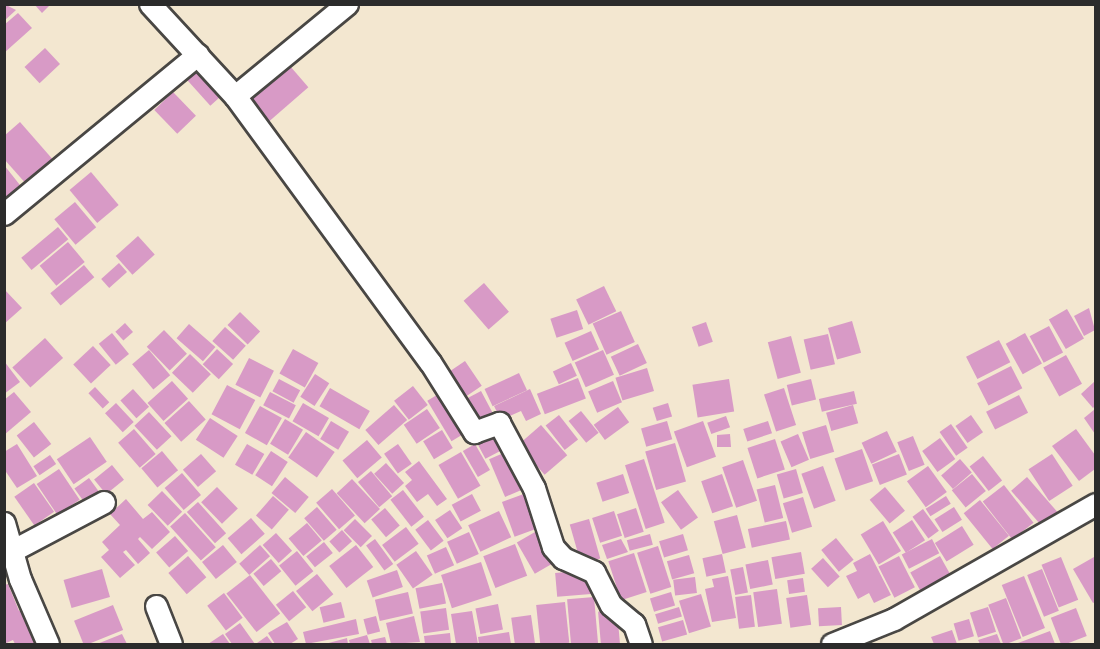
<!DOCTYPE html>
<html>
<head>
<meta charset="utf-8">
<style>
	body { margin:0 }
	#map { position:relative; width:1100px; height:649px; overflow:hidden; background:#f3e7d0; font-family:Caveat,sans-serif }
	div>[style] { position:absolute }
	.building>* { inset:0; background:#d89ac6; transform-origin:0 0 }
	.roads { filter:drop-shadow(2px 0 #494744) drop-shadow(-2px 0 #494744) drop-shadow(0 2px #494744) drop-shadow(0 -2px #494744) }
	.minor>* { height:21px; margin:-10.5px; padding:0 10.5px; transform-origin:10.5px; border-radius:10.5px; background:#fff }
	span { translate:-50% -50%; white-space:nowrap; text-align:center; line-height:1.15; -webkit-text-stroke:6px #f7f3e8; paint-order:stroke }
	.frame { position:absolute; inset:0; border:6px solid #2b2b2b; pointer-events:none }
</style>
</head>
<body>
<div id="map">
	<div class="building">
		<div style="clip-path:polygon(4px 4px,16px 10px,4px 21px)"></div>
		<div style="clip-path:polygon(34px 4px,51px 4px,42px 13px)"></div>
		<div style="clip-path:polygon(18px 13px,32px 28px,4px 53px,4px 25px)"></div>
		<div style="left:45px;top:48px;width:22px;height:28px;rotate:47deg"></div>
		<div style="left:202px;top:62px;width:38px;height:23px;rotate:48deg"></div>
		<div style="left:290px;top:66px;width:28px;height:53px;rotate:49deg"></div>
		<div style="left:173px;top:92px;width:33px;height:26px;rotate:46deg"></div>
		<div style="clip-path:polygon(20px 122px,55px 162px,28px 186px,4px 159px,4px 136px)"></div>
		<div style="clip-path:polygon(4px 165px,12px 175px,27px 194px,4px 201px)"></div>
		<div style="left:91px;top:172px;width:43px;height:28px;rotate:50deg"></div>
		<div style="left:75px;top:202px;width:33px;height:27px;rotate:50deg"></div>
		<div style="left:58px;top:227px;width:16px;height:48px;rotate:50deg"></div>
		<div style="left:138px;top:236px;width:25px;height:30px;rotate:48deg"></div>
		<div style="left:68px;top:242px;width:26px;height:37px;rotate:50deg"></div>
		<div style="left:119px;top:263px;width:12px;height:24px;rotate:48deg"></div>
		<div style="left:84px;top:265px;width:16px;height:44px;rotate:50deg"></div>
		<div style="left:484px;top:283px;width:38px;height:27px;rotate:49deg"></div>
		<div style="left:604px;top:286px;width:28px;height:31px;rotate:64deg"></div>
		<div style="clip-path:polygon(4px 289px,22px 308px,4px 324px)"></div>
		<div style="clip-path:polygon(1089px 308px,1095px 330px,1084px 336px,1074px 316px)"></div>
		<div style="left:1067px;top:309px;width:34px;height:21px;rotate:60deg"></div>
		<div style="left:577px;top:310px;width:20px;height:28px;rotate:72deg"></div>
		<div style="left:621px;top:311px;width:34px;height:31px;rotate:66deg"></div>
		<div style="left:240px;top:312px;width:28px;height:18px;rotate:44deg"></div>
		<div style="left:852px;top:321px;width:33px;height:25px;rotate:74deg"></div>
		<div style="left:706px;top:322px;width:21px;height:15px;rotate:71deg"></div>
		<div style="left:125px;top:323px;width:12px;height:13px;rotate:48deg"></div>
		<div style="left:189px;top:324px;width:35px;height:19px;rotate:41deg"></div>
		<div style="left:1049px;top:326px;width:30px;height:22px;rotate:62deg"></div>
		<div style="left:225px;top:327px;width:28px;height:19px;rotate:42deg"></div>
		<div style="left:164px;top:330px;width:33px;height:24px;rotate:46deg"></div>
		<div style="left:591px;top:331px;width:20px;height:29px;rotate:66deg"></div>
		<div style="left:112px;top:333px;width:27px;height:17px;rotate:51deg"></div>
		<div style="left:1025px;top:333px;width:35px;height:22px;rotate:61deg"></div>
		<div style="left:828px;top:334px;width:31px;height:25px;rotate:77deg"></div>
		<div style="left:791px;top:336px;width:38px;height:24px;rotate:75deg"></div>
		<div style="left:45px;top:338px;width:27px;height:44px;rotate:48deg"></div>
		<div style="left:999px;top:340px;width:25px;height:37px;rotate:63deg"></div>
		<div style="left:638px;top:344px;width:21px;height:30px;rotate:65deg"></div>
		<div style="left:93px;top:346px;width:26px;height:27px;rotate:47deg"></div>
		<div style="left:217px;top:349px;width:22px;height:21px;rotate:43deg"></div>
		<div style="left:293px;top:349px;width:29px;height:28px;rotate:29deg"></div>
		<div style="left:149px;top:350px;width:33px;height:22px;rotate:50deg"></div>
		<div style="left:603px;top:350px;width:27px;height:31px;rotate:66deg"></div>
		<div style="left:190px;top:354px;width:29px;height:26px;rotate:44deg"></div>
		<div style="left:1066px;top:355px;width:33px;height:26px;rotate:61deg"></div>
		<div style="left:249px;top:358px;width:28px;height:30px;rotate:27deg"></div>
		<div style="clip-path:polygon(4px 361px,20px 382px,4px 394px)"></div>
		<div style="left:465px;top:361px;width:30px;height:24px;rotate:56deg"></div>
		<div style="left:571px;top:363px;width:14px;height:20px;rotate:65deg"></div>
		<div style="left:1011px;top:366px;width:25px;height:38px;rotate:63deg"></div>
		<div style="left:647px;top:368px;width:24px;height:33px;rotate:73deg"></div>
		<div style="left:519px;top:373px;width:19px;height:38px;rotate:65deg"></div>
		<div style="left:315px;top:374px;width:17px;height:27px;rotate:33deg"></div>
		<div style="left:578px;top:378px;width:22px;height:44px;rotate:69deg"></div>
		<div style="left:279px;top:379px;width:24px;height:14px;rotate:28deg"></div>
		<div style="left:729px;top:379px;width:33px;height:37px;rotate:81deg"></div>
		<div style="left:811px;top:379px;width:21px;height:25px;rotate:76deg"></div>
		<div style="left:172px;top:381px;width:24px;height:33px;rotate:48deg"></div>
		<div style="left:613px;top:381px;width:23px;height:27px;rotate:67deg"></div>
		<div style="clip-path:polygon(1095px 381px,1095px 406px,1093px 408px,1081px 394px)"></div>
		<div style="left:227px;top:385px;width:32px;height:33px;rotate:28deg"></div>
		<div style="left:413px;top:386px;width:24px;height:24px;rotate:52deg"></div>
		<div style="left:95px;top:387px;width:21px;height:9px;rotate:47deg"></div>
		<div style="left:330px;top:388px;width:46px;height:21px;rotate:30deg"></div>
		<div style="left:784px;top:388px;width:39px;height:21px;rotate:72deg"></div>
		<div style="left:133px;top:389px;width:24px;height:17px;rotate:48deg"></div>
		<div style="left:447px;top:389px;width:47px;height:23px;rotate:59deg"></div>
		<div style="clip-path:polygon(530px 389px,541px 414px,526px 421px,521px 411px,501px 420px,494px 406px)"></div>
		<div style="left:481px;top:391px;width:32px;height:24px;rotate:62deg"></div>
		<div style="left:854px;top:391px;width:13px;height:36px;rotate:77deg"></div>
		<div style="clip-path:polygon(14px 392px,31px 412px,4px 435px,4px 400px)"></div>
		<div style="left:270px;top:392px;width:29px;height:15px;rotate:27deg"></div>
		<div style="left:1019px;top:395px;width:20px;height:37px;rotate:63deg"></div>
		<div style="left:189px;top:401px;width:25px;height:33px;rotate:48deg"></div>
		<div style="left:116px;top:403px;width:26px;height:15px;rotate:47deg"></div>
		<div style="left:303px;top:403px;width:30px;height:21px;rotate:30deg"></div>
		<div style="left:668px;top:403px;width:14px;height:16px;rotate:73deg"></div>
		<div style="left:394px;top:405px;width:20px;height:38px;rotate:49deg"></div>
		<div style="left:853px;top:405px;width:19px;height:28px;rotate:74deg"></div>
		<div style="left:260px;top:406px;width:25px;height:31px;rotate:29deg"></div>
		<div style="left:618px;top:407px;width:19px;height:30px;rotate:54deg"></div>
		<div style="left:427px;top:409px;width:23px;height:28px;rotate:56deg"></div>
		<div style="clip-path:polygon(1095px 409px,1095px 434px,1084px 418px)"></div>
		<div style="left:581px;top:411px;width:28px;height:16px;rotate:51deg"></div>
		<div style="left:149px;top:412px;width:33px;height:20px;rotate:47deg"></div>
		<div style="left:559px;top:415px;width:31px;height:17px;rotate:52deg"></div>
		<div style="left:971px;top:415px;width:21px;height:19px;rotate:55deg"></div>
		<div style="left:726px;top:416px;width:12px;height:20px;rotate:70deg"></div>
		<div style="left:210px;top:418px;width:33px;height:26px;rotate:33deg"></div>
		<div style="left:285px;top:419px;width:21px;height:29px;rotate:31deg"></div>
		<div style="left:331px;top:421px;width:21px;height:21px;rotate:31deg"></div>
		<div style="left:667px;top:421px;width:19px;height:27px;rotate:74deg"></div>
		<div style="left:703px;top:421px;width:38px;height:31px;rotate:70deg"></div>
		<div style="left:768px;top:421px;width:13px;height:26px;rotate:72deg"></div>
		<div style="left:34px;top:422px;width:28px;height:22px;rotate:52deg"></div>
		<div style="left:951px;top:424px;width:29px;height:14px;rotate:55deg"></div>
		<div style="left:498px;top:425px;width:24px;height:27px;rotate:62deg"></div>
		<div style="left:541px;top:425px;width:40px;height:30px;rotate:49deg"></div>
		<div style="left:826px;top:425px;width:28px;height:25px;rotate:73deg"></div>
		<div style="left:134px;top:429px;width:33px;height:21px;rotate:49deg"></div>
		<div style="clip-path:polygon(1076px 429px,1095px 455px,1095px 469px,1079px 481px,1052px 446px)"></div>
		<div style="left:442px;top:430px;width:21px;height:22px;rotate:59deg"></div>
		<div style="left:887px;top:431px;width:23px;height:28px;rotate:65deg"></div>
		<div style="left:306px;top:432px;width:35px;height:31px;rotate:35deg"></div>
		<div style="clip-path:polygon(730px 434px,731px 447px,717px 447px,717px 435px)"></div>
		<div style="left:798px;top:434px;width:28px;height:19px;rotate:67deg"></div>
		<div style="left:913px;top:436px;width:31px;height:17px;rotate:68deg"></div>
		<div style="left:90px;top:437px;width:30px;height:40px;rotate:56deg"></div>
		<div style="left:940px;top:438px;width:26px;height:22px;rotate:54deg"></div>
		<div style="left:775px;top:439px;width:32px;height:29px;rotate:72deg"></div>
		<div style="left:367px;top:440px;width:23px;height:32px;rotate:50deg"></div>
		<div style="left:675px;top:443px;width:40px;height:31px;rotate:74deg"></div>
		<div style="clip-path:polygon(17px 444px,37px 476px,17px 488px,4px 469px,4px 452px)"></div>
		<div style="left:247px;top:444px;width:20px;height:24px;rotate:30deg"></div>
		<div style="left:398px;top:444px;width:24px;height:17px;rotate:55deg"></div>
		<div style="left:475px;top:444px;width:30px;height:14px;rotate:60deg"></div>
		<div style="left:513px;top:449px;width:41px;height:26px;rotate:67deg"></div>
		<div style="left:862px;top:449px;width:34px;height:29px;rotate:71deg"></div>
		<div style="left:162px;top:451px;width:25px;height:27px;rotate:50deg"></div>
		<div style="left:271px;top:451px;width:20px;height:29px;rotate:33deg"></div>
		<div style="left:461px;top:452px;width:39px;height:26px;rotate:60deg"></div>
		<div style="left:201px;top:454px;width:23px;height:24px;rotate:49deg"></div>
		<div style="left:899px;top:454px;width:22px;height:29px;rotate:69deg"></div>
		<div style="left:1052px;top:454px;width:38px;height:28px;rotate:57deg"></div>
		<div style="left:50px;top:455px;width:11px;height:20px;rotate:56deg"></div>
		<div style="left:983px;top:456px;width:31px;height:17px;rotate:52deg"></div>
		<div style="left:644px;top:459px;width:67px;height:20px;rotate:72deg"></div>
		<div style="left:960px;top:459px;width:18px;height:25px;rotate:49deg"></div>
		<div style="left:743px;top:460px;width:43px;height:22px;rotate:71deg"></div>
		<div style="clip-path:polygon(419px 461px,447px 499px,437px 506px,428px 494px,417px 502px,405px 486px,412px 480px,405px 472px)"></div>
		<div style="left:386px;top:463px;width:27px;height:16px;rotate:48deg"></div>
		<div style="left:112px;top:465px;width:19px;height:23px;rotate:51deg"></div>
		<div style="left:823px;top:466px;width:37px;height:23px;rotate:70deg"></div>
		<div style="left:928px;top:466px;width:32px;height:26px;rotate:54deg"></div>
		<div style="left:59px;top:469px;width:37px;height:27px;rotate:56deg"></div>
		<div style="left:796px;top:469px;width:25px;height:20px;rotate:74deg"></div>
		<div style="left:371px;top:471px;width:33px;height:17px;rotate:50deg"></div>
		<div style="left:182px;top:473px;width:29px;height:23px;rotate:49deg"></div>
		<div style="left:623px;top:474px;width:20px;height:28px;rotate:72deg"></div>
		<div style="left:722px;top:474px;width:34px;height:22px;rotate:71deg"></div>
		<div style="left:972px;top:474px;width:22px;height:26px;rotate:51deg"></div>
		<div style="left:285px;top:477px;width:31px;height:21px;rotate:40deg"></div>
		<div style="left:1027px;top:477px;width:48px;height:21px;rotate:49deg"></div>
		<div style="left:89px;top:478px;width:22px;height:18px;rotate:54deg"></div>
		<div style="left:352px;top:479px;width:41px;height:21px;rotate:47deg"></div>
		<div style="left:34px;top:483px;width:35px;height:24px;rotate:55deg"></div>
		<div style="left:775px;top:485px;width:34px;height:19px;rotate:76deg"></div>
		<div style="left:1004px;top:485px;width:48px;height:27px;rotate:52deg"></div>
		<div style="left:217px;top:487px;width:30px;height:22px;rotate:46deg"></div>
		<div style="left:885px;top:487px;width:31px;height:20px;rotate:50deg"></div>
		<div style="left:332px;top:489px;width:35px;height:21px;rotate:49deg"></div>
		<div style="left:403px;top:490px;width:34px;height:16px;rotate:52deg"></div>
		<div style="left:678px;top:490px;width:34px;height:21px;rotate:54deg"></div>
		<div style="left:162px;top:491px;width:29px;height:20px;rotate:46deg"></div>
		<div style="left:532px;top:491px;width:37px;height:32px;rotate:70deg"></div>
		<div style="left:472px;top:494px;width:19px;height:23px;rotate:62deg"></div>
		<div style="left:273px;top:496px;width:21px;height:26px;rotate:41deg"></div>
		<div style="left:946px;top:496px;width:9px;height:24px;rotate:58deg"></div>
		<div style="left:803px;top:497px;width:31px;height:21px;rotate:73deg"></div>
		<div style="clip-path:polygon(126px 499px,143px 519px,152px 512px,170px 532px,152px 549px,140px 537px,138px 539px,150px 553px,138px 564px,126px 550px,123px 552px,135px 565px,120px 578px,101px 557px,109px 550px,102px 542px,120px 525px,110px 514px)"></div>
		<div style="left:980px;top:500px;width:46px;height:21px;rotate:51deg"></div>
		<div style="left:198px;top:502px;width:42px;height:15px;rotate:48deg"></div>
		<div style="left:317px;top:507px;width:30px;height:17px;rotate:49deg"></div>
		<div style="left:954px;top:507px;width:15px;height:23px;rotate:58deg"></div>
		<div style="left:385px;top:508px;width:23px;height:18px;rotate:50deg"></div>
		<div style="left:636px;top:508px;width:25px;height:20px;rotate:72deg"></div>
		<div style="left:923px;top:509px;width:27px;height:13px;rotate:54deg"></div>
		<div style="left:450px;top:510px;width:22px;height:18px;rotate:56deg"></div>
		<div style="left:499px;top:511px;width:29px;height:34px;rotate:65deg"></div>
		<div style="left:614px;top:511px;width:26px;height:23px;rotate:72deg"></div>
		<div style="left:185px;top:513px;width:46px;height:20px;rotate:48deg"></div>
		<div style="left:737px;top:515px;width:34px;height:24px;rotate:75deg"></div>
		<div style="left:251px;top:518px;width:21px;height:31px;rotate:49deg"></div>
		<div style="left:355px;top:519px;width:24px;height:16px;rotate:45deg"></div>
		<div style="left:589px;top:519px;width:41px;height:20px;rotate:74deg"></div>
		<div style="left:428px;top:520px;width:26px;height:16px;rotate:53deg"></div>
		<div style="left:912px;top:520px;width:24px;height:23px;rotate:57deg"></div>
		<div style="left:786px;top:521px;width:19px;height:39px;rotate:78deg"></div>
		<div style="left:883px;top:521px;width:35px;height:26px;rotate:59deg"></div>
		<div style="left:307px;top:523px;width:23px;height:24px;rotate:50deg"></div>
		<div style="left:962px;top:526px;width:22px;height:32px;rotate:58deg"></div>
		<div style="left:406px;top:527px;width:21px;height:30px;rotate:53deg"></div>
		<div style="left:342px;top:530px;width:15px;height:17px;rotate:48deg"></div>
		<div style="left:469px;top:532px;width:24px;height:24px;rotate:66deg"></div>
		<div style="left:535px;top:532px;width:36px;height:21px;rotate:60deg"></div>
		<div style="left:276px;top:533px;width:24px;height:18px;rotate:48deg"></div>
		<div style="left:650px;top:534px;width:11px;height:24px;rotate:75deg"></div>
		<div style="left:683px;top:534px;width:17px;height:25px;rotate:73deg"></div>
		<div style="left:175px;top:536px;width:20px;height:25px;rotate:49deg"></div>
		<div style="left:836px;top:538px;width:28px;height:19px;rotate:51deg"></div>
		<div style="left:375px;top:539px;width:31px;height:11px;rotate:54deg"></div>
		<div style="clip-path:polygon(621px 539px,628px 552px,607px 559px,602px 545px)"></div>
		<div style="left:932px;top:539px;width:16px;height:34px;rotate:63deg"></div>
		<div style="left:324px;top:542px;width:14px;height:23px;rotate:51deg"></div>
		<div style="left:515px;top:544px;width:34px;height:34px;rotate:69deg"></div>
		<div style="left:223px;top:545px;width:22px;height:27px;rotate:51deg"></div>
		<div style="left:260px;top:545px;width:15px;height:28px;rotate:48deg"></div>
		<div style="left:356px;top:545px;width:28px;height:34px;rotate:52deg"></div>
		<div style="left:658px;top:546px;width:43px;height:22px;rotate:72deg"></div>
		<div style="left:446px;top:547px;width:20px;height:21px;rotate:66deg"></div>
		<div style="left:297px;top:551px;width:26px;height:23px;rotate:51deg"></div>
		<div style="left:416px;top:551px;width:29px;height:24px;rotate:55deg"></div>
		<div style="left:801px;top:552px;width:22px;height:30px;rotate:80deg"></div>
		<div style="left:634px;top:553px;width:41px;height:27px;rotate:72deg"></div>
		<div style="left:722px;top:554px;width:19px;height:20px;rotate:78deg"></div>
		<div style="clip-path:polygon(870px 554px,891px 595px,874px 603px,869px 593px,858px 599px,846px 576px,857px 571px,853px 563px)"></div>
		<div style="left:689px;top:555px;width:19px;height:23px;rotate:74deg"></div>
		<div style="left:188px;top:556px;width:28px;height:26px;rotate:49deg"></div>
		<div style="left:899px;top:556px;width:35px;height:23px;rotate:63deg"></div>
		<div style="left:940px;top:556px;width:23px;height:34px;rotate:61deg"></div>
		<div style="left:1061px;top:557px;width:46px;height:21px;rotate:68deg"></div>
		<div style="clip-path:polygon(1094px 557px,1095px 602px,1093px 603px,1073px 569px)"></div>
		<div style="left:823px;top:558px;width:25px;height:16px;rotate:48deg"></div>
		<div style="left:271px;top:559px;width:16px;height:23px;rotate:50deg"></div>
		<div style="left:768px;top:560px;width:25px;height:23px;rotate:79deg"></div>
		<div style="left:481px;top:562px;width:35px;height:42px;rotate:72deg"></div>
		<div style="left:743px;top:567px;width:26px;height:13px;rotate:79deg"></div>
		<div style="left:102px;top:569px;width:29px;height:40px;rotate:74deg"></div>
		<div style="left:1042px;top:569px;width:45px;height:16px;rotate:68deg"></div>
		<div style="left:397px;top:570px;width:18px;height:32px;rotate:71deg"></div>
		<div style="left:589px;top:570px;width:24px;height:34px;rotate:85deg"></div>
		<div style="left:317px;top:574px;width:26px;height:27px;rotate:51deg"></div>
		<div style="left:250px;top:575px;width:49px;height:30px;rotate:52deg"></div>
		<div style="clip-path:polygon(728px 576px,736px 618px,712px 622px,705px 589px,714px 587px,712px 579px)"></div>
		<div style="left:1024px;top:576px;width:56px;height:24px;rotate:68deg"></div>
		<div style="left:695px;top:577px;width:16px;height:22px;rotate:83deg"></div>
		<div style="left:803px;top:578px;width:14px;height:16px;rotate:82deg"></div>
		<div style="left:442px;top:583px;width:21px;height:27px;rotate:79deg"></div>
		<div style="clip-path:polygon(8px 584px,19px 611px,28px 607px,45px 644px,15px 644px,13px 640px,4px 644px,4px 585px)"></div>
		<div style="left:777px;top:589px;width:35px;height:24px;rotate:82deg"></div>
		<div style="left:293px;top:591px;width:21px;height:22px;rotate:51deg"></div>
		<div style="left:408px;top:592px;width:22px;height:34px;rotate:77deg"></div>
		<div style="left:671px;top:592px;width:14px;height:22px;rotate:73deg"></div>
		<div style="left:224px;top:593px;width:31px;height:21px;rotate:53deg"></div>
		<div style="left:701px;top:594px;width:34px;height:23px;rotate:73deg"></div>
		<div style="left:751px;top:595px;width:32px;height:16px;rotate:83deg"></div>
		<div style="left:807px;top:595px;width:30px;height:21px;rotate:82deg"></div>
		<div style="left:594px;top:597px;width:47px;height:27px;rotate:85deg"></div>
		<div style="left:1006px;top:598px;width:43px;height:19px;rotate:69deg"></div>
		<div style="left:341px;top:602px;width:16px;height:22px;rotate:76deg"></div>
		<div style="left:565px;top:602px;width:41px;height:29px;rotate:84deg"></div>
		<div style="left:498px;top:604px;width:26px;height:23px;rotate:79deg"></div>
		<div style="left:113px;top:605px;width:27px;height:42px;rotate:68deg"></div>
		<div style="left:679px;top:607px;width:10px;height:25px;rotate:73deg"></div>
		<div style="left:841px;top:607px;width:18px;height:23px;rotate:87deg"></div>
		<div style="left:988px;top:607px;width:26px;height:19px;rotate:72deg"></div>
		<div style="left:446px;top:608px;width:22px;height:26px;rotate:82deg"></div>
		<div style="left:1076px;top:608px;width:30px;height:27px;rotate:69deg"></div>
		<div style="left:617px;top:610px;width:34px;height:19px;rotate:85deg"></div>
		<div style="clip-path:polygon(472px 611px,478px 644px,456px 644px,451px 614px)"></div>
		<div style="left:531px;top:615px;width:29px;height:20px;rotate:82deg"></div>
		<div style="left:376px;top:616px;width:16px;height:13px;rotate:75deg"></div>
		<div style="clip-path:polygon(414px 616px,420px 642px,391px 644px,386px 623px)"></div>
		<div style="clip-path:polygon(356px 619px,359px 634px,306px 644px,303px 632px)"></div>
		<div style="left:969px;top:619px;width:18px;height:16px;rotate:74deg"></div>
		<div style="left:683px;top:620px;width:15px;height:26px;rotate:74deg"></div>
		<div style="clip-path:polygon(287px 622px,298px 639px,290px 644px,275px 644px,268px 633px)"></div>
		<div style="clip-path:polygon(240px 623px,255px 644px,232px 644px,225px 634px)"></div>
		<div style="clip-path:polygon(952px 630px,957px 644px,934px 644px,931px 637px)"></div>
		<div style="clip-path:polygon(1050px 631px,1055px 644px,1015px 644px)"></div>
		<div style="clip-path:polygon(509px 632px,511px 644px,479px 644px,478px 637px)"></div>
		<div style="clip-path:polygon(450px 633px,451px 644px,425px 644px,424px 636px)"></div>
		<div style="clip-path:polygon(122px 634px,127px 644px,97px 644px)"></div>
		<div style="clip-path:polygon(223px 634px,230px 644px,208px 644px)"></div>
		<div style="clip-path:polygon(997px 634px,1001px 644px,980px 644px,978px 640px)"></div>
		<div style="clip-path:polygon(367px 635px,370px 644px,350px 644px,349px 640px)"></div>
		<div style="clip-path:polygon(267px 636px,273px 644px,258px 644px,257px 643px)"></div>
		<div style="clip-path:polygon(385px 637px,387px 644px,372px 644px,371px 640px)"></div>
		<div style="clip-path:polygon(347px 638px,348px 644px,325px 644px)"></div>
	</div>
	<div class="roads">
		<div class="minor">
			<div style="left:150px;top:4px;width:125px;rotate:47.3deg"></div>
			<div style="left:235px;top:96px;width:330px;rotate:53.8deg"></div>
			<div style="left:430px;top:362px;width:83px;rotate:57.8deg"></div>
			<div style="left:474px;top:432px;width:27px;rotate:-20deg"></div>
			<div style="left:499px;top:423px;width:74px;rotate:61.7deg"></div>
			<div style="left:534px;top:488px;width:62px;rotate:72.1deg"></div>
			<div style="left:553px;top:547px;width:15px;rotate:48deg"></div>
			<div style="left:563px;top:558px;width:34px;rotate:24deg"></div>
			<div style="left:594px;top:572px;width:37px;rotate:63deg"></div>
			<div style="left:611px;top:605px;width:30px;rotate:40deg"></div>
			<div style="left:634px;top:624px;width:21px;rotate:71deg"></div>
			<div style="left:235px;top:96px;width:145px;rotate:-39.4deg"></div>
			<div style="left:4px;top:214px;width:251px;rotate:-39.5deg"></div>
			<div style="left:4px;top:523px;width:58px;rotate:74.1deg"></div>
			<div style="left:20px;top:579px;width:71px;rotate:66.7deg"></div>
			<div style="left:4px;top:555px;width:113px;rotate:-27.9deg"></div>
			<div style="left:156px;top:606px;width:41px;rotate:68.5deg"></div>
			<div style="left:832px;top:644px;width:67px;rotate:-22deg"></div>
			<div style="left:894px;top:619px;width:232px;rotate:-29.7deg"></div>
		</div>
	</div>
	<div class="frame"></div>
</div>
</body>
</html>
